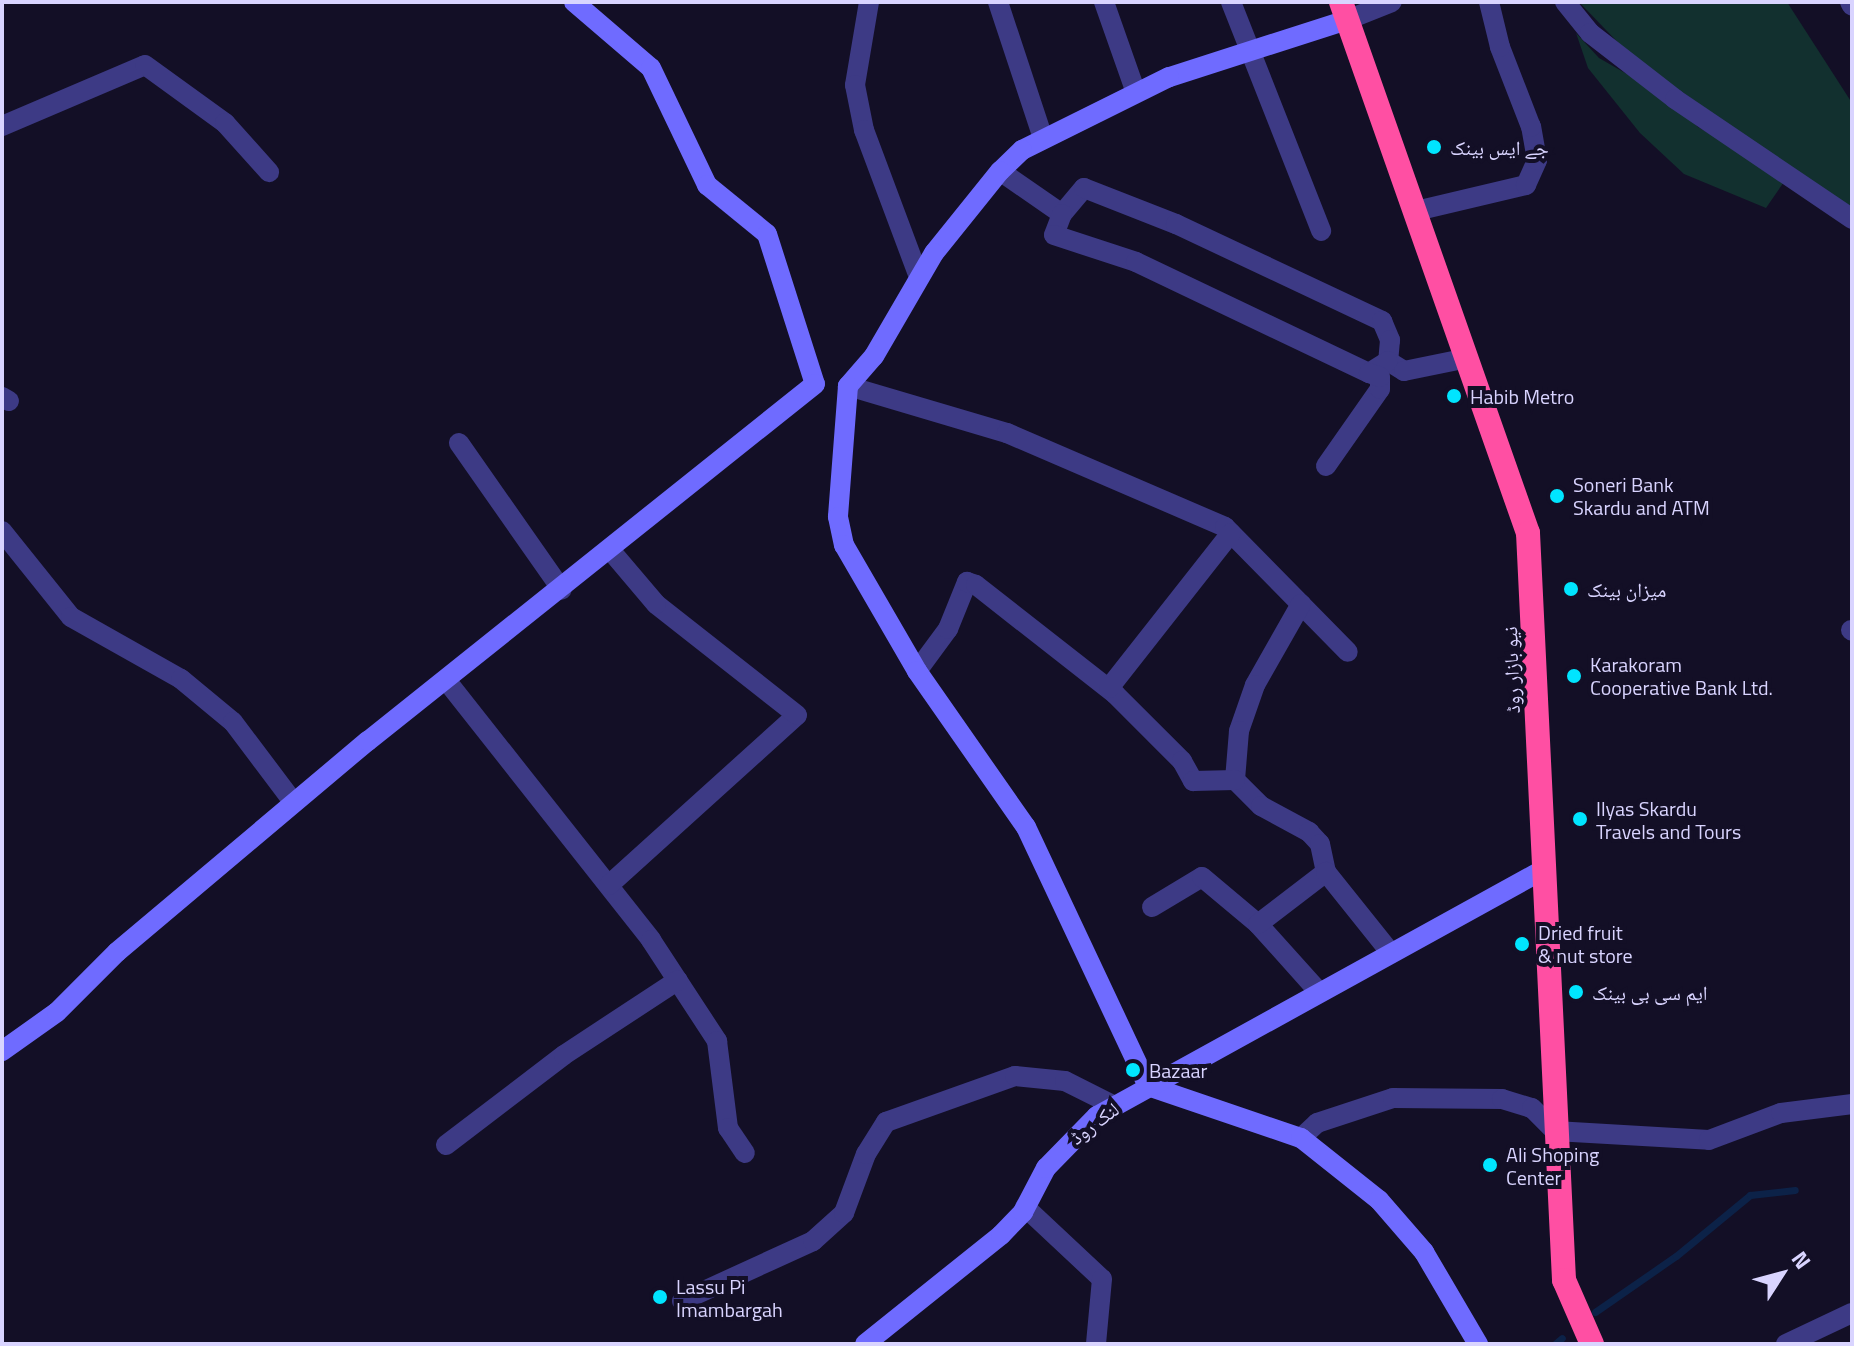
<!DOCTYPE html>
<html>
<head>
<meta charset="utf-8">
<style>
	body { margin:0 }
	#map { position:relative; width:1854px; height:1346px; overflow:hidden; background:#130f26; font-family:"Titillium Web","Noto Naskh Arabic",sans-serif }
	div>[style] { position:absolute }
	.green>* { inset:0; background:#12302f }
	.stream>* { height:7px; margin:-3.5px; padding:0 3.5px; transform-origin:3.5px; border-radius:3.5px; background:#0c2248 }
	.street>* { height:20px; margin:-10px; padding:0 10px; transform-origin:10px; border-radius:10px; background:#3d3a85 }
	.secondary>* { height:20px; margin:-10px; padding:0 10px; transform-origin:10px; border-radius:10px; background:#6f6bff }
	.highway>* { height:24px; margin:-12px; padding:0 12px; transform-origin:12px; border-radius:12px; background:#ff4fa3 }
	.dots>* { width:22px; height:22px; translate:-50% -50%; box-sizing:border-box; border:4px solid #130f26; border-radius:50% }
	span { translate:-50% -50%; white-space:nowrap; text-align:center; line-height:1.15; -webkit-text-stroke:8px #130f26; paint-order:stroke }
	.poi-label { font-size:20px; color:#d9d4ff }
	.left { translate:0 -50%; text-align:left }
	.street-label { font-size:20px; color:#d9d4ff }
	.frame { position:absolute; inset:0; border:4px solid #d9d4ff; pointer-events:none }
	.north { position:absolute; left:1742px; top:1234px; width:80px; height:80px; -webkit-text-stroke:6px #130f26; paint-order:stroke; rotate:54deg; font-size:22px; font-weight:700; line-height:32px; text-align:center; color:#d9d4ff }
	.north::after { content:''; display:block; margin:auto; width:28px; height:36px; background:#d9d4ff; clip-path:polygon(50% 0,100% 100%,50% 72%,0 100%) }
</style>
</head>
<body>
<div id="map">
	<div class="green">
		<div style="clip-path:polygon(1579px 2px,1787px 2px,1852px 103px,1852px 211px,1632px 57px)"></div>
		<div style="clip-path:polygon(1576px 33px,1599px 58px,1660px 93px,1698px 127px,1786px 179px,1766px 208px,1684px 174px,1640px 133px,1588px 68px)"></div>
	</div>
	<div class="stream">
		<div style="left:1595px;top:1312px;width:98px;rotate:-34.7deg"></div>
		<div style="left:1676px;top:1256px;width:96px;rotate:-39.5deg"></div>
		<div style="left:1750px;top:1195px;width:45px;rotate:-6.3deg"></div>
		<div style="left:1555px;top:1344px;width:9px;rotate:-41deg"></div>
	</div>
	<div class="street">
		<div style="left:869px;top:2px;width:84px;rotate:99.6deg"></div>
		<div style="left:855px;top:85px;width:46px;rotate:78.7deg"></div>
		<div style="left:864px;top:130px;width:157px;rotate:69.5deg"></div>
		<div style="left:998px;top:2px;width:143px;rotate:71.7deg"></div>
		<div style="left:1104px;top:2px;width:96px;rotate:70.6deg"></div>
		<div style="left:1231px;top:2px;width:246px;rotate:68.5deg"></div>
		<div style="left:1565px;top:2px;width:40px;rotate:51deg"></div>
		<div style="left:1590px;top:33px;width:108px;rotate:37.8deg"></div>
		<div style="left:1675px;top:99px;width:214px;rotate:34.1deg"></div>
		<div style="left:1850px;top:2px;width:4px;rotate:63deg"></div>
		<div style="left:1347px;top:20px;width:48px;rotate:-21.8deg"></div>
		<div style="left:2px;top:126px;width:155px;rotate:-23.1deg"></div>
		<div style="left:145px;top:65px;width:99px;rotate:35.9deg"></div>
		<div style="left:225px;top:123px;width:66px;rotate:48.1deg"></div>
		<div style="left:1000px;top:171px;width:75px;rotate:34.7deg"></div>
		<div style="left:1062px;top:214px;width:34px;rotate:-50deg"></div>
		<div style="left:1084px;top:188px;width:99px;rotate:21.4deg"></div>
		<div style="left:1176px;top:224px;width:228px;rotate:25.2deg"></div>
		<div style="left:1382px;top:321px;width:21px;rotate:67deg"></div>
		<div style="left:1390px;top:340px;width:21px;rotate:95deg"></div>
		<div style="left:1388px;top:361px;width:19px;rotate:32deg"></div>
		<div style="left:1404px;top:371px;width:65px;rotate:-11.5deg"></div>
		<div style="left:1416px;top:211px;width:113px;rotate:-13.3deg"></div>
		<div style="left:1526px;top:185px;width:27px;rotate:-66deg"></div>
		<div style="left:1537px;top:160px;width:34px;rotate:-100deg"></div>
		<div style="left:1531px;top:127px;width:86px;rotate:-111.2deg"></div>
		<div style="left:1500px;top:47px;width:46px;rotate:-103.7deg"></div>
		<div style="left:1062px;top:214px;width:22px;rotate:111deg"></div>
		<div style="left:1054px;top:235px;width:86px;rotate:18.2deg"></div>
		<div style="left:1136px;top:262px;width:258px;rotate:25.5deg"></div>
		<div style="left:1369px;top:373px;width:22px;rotate:-32deg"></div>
		<div style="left:848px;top:386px;width:166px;rotate:16.5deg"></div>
		<div style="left:1007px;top:433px;width:237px;rotate:23.3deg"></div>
		<div style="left:1225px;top:527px;width:175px;rotate:45.5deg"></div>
		<div style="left:2px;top:397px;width:8px;rotate:30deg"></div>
		<div style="left:459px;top:443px;width:179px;rotate:55deg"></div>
		<div style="left:1326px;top:466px;width:94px;rotate:-55deg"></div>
		<div style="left:1380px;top:389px;width:12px;rotate:-90deg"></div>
		<div style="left:1380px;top:377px;width:12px;rotate:-160deg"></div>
		<div style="left:2px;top:531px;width:110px;rotate:51.3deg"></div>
		<div style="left:71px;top:617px;width:126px;rotate:29.4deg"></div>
		<div style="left:181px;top:679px;width:67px;rotate:39.6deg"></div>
		<div style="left:233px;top:722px;width:101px;rotate:53deg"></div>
		<div style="left:1301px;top:604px;width:93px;rotate:119.6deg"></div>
		<div style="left:1255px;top:685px;width:49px;rotate:109.2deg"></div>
		<div style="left:1239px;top:731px;width:49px;rotate:94.7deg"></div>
		<div style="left:1235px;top:780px;width:37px;rotate:45deg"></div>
		<div style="left:1261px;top:806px;width:55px;rotate:28.4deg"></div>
		<div style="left:1309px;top:832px;width:16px;rotate:47deg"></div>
		<div style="left:1320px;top:844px;width:29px;rotate:78deg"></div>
		<div style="left:1851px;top:630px;width:1px;rotate:45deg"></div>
		<div style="left:917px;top:671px;width:52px;rotate:-53.6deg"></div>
		<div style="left:948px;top:629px;width:51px;rotate:-68deg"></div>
		<div style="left:967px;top:582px;width:9px;rotate:18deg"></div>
		<div style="left:976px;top:585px;width:177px;rotate:38.1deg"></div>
		<div style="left:1115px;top:694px;width:95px;rotate:45deg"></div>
		<div style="left:1182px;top:761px;width:23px;rotate:61deg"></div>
		<div style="left:1193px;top:781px;width:42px;rotate:-1.4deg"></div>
		<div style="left:446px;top:680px;width:331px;rotate:51.7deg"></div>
		<div style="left:651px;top:940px;width:121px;rotate:56.8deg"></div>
		<div style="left:717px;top:1041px;width:88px;rotate:82.8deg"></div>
		<div style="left:728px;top:1128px;width:30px;rotate:56deg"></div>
		<div style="left:1109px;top:688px;width:197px;rotate:-51.8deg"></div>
		<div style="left:609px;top:885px;width:253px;rotate:-42.1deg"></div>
		<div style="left:797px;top:715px;width:179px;rotate:-141.8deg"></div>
		<div style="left:656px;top:604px;width:70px;rotate:-130.3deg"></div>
		<div style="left:1152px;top:907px;width:58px;rotate:-31deg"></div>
		<div style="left:1202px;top:877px;width:73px;rotate:40deg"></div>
		<div style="left:1319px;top:992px;width:91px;rotate:-131.9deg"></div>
		<div style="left:1258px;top:924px;width:86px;rotate:-37.4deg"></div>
		<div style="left:1326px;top:872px;width:104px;rotate:51.3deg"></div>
		<div style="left:1301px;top:1138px;width:22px;rotate:-43deg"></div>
		<div style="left:1317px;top:1123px;width:80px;rotate:-18.2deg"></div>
		<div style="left:1393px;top:1098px;width:109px;rotate:0.5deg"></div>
		<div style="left:1502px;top:1099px;width:31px;rotate:17deg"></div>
		<div style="left:1532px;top:1108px;width:33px;rotate:45deg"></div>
		<div style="left:1555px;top:1131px;width:154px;rotate:3.3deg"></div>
		<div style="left:1709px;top:1140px;width:77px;rotate:-20.6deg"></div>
		<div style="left:1781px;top:1113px;width:72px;rotate:-7.2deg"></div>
		<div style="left:446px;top:1145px;width:148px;rotate:-37.3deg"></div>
		<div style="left:564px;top:1055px;width:136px;rotate:-33.3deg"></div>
		<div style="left:1025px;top:1207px;width:105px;rotate:43.1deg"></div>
		<div style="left:1102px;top:1279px;width:65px;rotate:95.3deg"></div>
		<div style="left:682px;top:1301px;width:144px;rotate:-24.6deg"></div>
		<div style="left:813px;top:1241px;width:42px;rotate:-42.1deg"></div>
		<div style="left:844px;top:1213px;width:63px;rotate:-69.6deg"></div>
		<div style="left:866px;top:1154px;width:38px;rotate:-58deg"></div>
		<div style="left:886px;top:1122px;width:137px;rotate:-19.6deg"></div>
		<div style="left:1015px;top:1076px;width:50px;rotate:5.7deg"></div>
		<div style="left:1065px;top:1081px;width:56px;rotate:26.6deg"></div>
		<div style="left:1786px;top:1344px;width:73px;rotate:-25.2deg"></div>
	</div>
	<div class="secondary">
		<div style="left:574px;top:2px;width:101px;rotate:40.6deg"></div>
		<div style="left:651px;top:68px;width:130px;rotate:64.4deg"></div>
		<div style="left:707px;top:185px;width:77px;rotate:39.2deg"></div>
		<div style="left:767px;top:234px;width:157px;rotate:72.3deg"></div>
		<div style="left:1347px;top:20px;width:187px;rotate:162.2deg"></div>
		<div style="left:1169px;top:77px;width:164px;rotate:153.6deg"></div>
		<div style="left:1022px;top:150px;width:30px;rotate:136deg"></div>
		<div style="left:1000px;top:171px;width:105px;rotate:128.8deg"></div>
		<div style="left:934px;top:253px;width:119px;rotate:120.2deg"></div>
		<div style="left:874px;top:356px;width:40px;rotate:131deg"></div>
		<div style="left:848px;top:386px;width:131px;rotate:94.4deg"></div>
		<div style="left:838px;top:517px;width:29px;rotate:78deg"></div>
		<div style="left:844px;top:545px;width:146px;rotate:59.9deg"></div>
		<div style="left:917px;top:671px;width:190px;rotate:55.1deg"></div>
		<div style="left:1026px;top:827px;width:286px;rotate:64.8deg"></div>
		<div style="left:1148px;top:1086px;width:162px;rotate:18.8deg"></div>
		<div style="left:1301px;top:1138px;width:100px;rotate:38.5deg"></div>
		<div style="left:1379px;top:1200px;width:69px;rotate:49.1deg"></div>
		<div style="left:1424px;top:1252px;width:107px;rotate:59.6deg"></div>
		<div style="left:2px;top:1051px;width:67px;rotate:-35.3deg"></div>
		<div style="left:57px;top:1012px;width:85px;rotate:-45deg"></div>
		<div style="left:117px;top:952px;width:328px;rotate:-40.1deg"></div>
		<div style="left:368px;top:741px;width:572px;rotate:-38.61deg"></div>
		<div style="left:865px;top:1344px;width:174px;rotate:-38.7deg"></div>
		<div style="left:1001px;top:1235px;width:32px;rotate:-46deg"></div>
		<div style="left:1023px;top:1212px;width:50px;rotate:-62.4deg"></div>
		<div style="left:1046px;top:1168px;width:73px;rotate:-45.6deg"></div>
		<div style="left:1097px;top:1116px;width:507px;rotate:-28.89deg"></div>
	</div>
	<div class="highway">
		<div style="left:1341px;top:2px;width:563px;rotate:70.6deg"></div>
		<div style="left:1528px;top:533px;width:748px;rotate:87.24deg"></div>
		<div style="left:1564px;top:1280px;width:70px;rotate:66.4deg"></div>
	</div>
	<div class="dots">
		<div style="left:1434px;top:147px;background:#00e5ff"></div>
		<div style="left:1454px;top:396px;background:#00e5ff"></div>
		<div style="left:1557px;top:496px;background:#00e5ff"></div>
		<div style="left:1571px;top:589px;background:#00e5ff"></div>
		<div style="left:1574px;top:676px;background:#00e5ff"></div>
		<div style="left:1580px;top:819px;background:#00e5ff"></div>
		<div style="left:1522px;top:944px;background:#00e5ff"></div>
		<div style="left:1576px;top:992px;background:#00e5ff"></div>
		<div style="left:1133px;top:1070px;background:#00e5ff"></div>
		<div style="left:1490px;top:1165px;background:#00e5ff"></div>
		<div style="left:660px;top:1297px;background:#00e5ff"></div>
	</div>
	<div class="poi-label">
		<span class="left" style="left:1450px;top:147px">جے ایس بینک</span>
		<span class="left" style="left:1470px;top:396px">Habib Metro</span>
		<span class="left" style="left:1573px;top:496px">Soneri Bank<br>Skardu and ATM</span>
		<span class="left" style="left:1587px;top:589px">میزان بینک</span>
		<span class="left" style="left:1590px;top:676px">Karakoram<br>Cooperative Bank Ltd.</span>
		<span class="left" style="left:1596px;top:820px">Ilyas Skardu<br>Travels and Tours</span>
		<span class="left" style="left:1538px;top:944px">Dried fruit<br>&amp; nut store</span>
		<span class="left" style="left:1592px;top:992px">ایم سی بی بینک</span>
		<span class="left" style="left:1149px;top:1070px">Bazaar</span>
		<span class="left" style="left:1506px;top:1166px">Ali Shoping<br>Center</span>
		<span class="left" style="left:676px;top:1298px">Lassu Pi<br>Imambargah</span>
	</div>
	<div class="street-label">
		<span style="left:1511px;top:670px;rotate:-92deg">نیو بازار روڈ</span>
		<span style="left:1094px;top:1123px;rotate:-37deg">لنک روڈ</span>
	</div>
	<div class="frame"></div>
	<div class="north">N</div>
</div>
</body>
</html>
